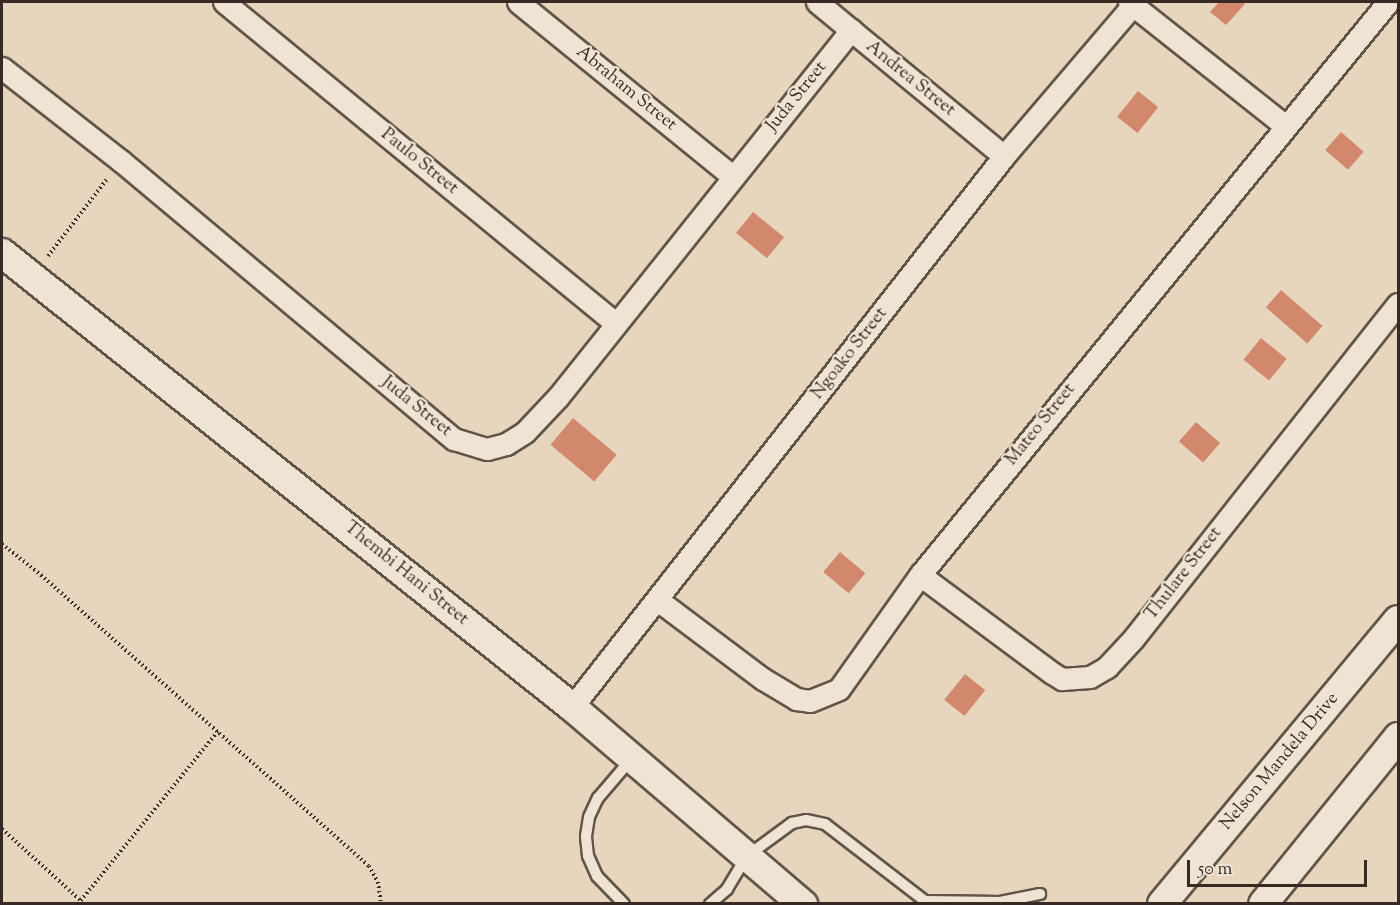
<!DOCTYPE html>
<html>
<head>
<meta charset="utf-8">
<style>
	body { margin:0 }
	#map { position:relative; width:1400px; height:905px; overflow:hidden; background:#e7d6bd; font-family:"Sorts Mill Goudy",serif }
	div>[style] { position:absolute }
	.building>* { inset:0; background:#d1886d; transform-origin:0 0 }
	.path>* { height:4px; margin-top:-2px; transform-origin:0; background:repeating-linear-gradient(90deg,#372923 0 1.5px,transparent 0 4.5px) }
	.roads { filter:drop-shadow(2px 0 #63544a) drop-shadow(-2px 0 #63544a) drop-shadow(0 2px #63544a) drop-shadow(0 -2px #63544a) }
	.lane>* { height:10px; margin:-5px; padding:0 5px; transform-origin:5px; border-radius:5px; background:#efe4d4 }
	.street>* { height:21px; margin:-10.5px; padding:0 10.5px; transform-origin:10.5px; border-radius:10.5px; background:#efe4d4 }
	.secondary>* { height:28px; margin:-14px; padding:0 14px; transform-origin:14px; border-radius:14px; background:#efe4d4 }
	span { translate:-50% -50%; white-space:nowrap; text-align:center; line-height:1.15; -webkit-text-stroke:4.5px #efe4d4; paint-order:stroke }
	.street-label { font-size:18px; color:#372923 }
	.frame { position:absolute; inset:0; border:3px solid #372923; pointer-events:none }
	.scale { position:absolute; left:1187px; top:860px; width:180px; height:27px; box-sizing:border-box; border:3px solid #372923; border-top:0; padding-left:8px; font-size:18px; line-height:21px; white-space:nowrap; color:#372923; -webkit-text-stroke:4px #efe4d4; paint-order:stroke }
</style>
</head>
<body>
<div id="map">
	<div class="building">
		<div style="clip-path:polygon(1219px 2px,1242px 2px,1245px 4px,1226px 25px,1210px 12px)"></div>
		<div style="left:1138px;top:91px;width:26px;height:33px;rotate:39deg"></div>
		<div style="left:1341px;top:132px;width:30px;height:24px;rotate:41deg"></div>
		<div style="left:753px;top:212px;width:40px;height:27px;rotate:39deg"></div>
		<div style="left:1281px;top:290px;width:55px;height:23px;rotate:41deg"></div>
		<div style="left:1261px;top:338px;width:33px;height:28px;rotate:39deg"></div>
		<div style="left:573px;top:418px;width:57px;height:35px;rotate:40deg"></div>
		<div style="left:1196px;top:422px;width:32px;height:26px;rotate:41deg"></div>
		<div style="left:840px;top:552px;width:33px;height:26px;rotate:40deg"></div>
		<div style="left:965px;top:674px;width:26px;height:33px;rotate:39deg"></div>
	</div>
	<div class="path">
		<div style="left:48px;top:256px;width:97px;rotate:-52.5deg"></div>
		<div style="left:2px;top:544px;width:50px;rotate:38.5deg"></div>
		<div style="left:41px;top:575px;width:438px;rotate:41.6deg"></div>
		<div style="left:369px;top:866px;width:18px;rotate:61deg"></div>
		<div style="left:378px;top:882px;width:22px;rotate:82deg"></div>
		<div style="left:2px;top:829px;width:107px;rotate:42.3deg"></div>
		<div style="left:78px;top:904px;width:223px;rotate:-51deg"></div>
	</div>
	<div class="roads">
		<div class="lane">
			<div style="left:624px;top:904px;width:39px;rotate:-134deg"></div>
			<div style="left:597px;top:876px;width:22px;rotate:-114deg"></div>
			<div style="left:588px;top:856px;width:20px;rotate:-96deg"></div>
			<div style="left:586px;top:836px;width:19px;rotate:-81deg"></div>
			<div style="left:589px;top:817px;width:21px;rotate:-65deg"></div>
			<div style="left:598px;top:798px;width:52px;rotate:-49.6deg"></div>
			<div style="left:710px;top:904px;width:23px;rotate:-41deg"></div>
			<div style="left:727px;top:889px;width:39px;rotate:-59deg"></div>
			<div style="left:747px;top:856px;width:56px;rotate:-36.3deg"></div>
			<div style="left:792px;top:823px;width:14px;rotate:-12deg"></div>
			<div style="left:806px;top:820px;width:19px;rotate:12deg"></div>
			<div style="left:825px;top:824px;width:126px;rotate:37.6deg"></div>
			<div style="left:925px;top:901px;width:75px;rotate:0.8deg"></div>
			<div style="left:1000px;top:902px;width:41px;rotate:-11.3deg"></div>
		</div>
		<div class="street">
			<div style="left:224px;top:2px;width:504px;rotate:39.37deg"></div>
			<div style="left:518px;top:2px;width:277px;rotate:39.1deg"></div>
			<div style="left:817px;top:2px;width:242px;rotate:39.5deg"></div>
			<div style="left:1129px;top:2px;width:198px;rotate:38.4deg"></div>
			<div style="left:2px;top:68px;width:151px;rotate:38deg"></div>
			<div style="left:121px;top:161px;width:434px;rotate:39.9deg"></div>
			<div style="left:454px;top:439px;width:34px;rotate:17deg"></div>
			<div style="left:487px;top:449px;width:20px;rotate:-15deg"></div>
			<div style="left:506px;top:444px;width:22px;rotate:-32deg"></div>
			<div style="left:525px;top:432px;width:48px;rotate:-46.7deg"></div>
			<div style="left:558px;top:397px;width:470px;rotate:-51.4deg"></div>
			<div style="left:920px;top:575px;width:164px;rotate:36.6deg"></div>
			<div style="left:1052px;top:673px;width:12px;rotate:31deg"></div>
			<div style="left:1062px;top:679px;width:28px;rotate:-4deg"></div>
			<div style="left:1090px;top:677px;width:20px;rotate:-30deg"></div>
			<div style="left:1107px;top:667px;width:38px;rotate:-47deg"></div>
			<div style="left:1133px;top:639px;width:427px;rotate:-51.7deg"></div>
			<div style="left:659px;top:601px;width:130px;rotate:36.9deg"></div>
			<div style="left:763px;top:679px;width:39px;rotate:31deg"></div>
			<div style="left:796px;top:699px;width:14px;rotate:8deg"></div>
			<div style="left:810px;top:701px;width:31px;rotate:-22deg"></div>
			<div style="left:839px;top:689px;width:140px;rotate:-54.6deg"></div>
			<div style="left:920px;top:575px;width:740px;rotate:-50.76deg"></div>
			<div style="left:572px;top:707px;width:700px;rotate:-51.9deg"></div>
			<div style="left:1004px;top:156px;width:199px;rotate:-49.5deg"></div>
		</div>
		<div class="secondary">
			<div style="left:2px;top:253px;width:729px;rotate:38.54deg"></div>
			<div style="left:572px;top:707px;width:304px;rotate:40.5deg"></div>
			<div style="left:1162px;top:904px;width:369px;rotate:-50.3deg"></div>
			<div style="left:1263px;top:904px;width:215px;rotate:-51deg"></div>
		</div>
	</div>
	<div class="street-label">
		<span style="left:910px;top:79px;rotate:39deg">Andrea Street</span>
		<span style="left:626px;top:89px;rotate:39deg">Abraham Street</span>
		<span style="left:797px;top:97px;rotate:-51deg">Juda Street</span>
		<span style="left:419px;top:162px;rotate:39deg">Paulo Street</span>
		<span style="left:850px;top:354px;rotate:-52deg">Ngoako Street</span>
		<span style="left:416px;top:407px;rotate:39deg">Juda Street</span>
		<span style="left:1041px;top:425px;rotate:-51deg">Mateo Street</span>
		<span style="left:406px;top:574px;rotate:39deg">Thembi Hani Street</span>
		<span style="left:1184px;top:574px;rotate:-52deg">Thulare Street</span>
		<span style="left:1280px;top:762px;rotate:-50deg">Nelson Mandela Drive</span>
	</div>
	<div class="frame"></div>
	<div class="scale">50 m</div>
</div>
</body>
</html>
